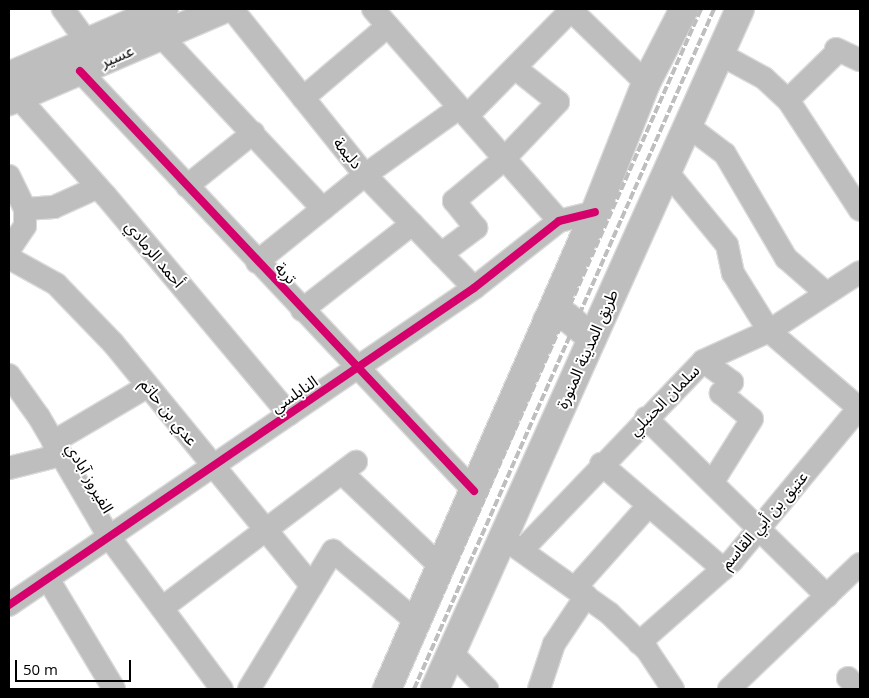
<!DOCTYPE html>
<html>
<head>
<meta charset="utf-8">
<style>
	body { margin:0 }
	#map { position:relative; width:869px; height:698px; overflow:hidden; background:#fff; font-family:"Open Sans","Noto Sans Arabic",sans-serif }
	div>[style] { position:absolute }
	.roads { filter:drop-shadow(1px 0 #dbdbdb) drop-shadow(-1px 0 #dbdbdb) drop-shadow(0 1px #dbdbdb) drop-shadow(0 -1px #dbdbdb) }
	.minor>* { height:22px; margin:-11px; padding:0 11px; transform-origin:11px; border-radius:11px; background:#bebebe }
	.major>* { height:28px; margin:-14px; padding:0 14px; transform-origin:14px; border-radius:14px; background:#bebebe }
	.rail>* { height:4px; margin-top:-2px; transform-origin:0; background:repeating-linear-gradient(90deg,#bebebe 0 8px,transparent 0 10.5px) }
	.cycleway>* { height:8px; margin:-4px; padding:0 4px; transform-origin:4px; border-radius:4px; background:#d6006c }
	span { translate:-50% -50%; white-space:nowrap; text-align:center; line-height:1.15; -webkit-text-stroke:4px #fff; paint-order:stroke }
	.street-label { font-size:16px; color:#000 }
	.frame { position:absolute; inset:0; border:10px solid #000; pointer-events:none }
	.scale { position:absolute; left:15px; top:660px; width:116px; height:22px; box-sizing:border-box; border:2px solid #000; border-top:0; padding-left:6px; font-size:15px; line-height:18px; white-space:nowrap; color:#000; -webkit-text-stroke:4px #fff; paint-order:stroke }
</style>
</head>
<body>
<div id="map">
	<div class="roads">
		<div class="minor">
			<div style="left:63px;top:9px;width:41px;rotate:54deg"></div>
			<div style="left:232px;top:9px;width:213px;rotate:51.3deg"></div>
			<div style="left:365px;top:175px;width:157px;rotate:46deg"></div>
			<div style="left:373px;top:9px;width:282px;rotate:48.7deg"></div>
			<div style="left:570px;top:9px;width:106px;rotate:44.2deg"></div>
			<div style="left:161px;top:36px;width:237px;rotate:46.9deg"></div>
			<div style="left:836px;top:49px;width:26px;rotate:25deg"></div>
			<div style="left:718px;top:53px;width:52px;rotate:28.5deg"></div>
			<div style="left:764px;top:78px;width:33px;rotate:43deg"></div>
			<div style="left:788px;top:100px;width:131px;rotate:56.8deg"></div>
			<div style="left:80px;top:71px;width:576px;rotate:46.83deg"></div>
			<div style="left:18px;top:97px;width:132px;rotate:48.4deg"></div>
			<div style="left:106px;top:196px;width:285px;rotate:50deg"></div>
			<div style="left:303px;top:98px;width:111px;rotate:-40.3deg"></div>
			<div style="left:788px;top:100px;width:71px;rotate:-44.4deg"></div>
			<div style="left:467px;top:116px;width:148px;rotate:-45.5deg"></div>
			<div style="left:688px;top:126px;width:46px;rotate:37.1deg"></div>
			<div style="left:725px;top:154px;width:121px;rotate:59.6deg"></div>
			<div style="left:786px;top:258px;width:53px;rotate:41.2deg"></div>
			<div style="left:668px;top:173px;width:93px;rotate:50.7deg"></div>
			<div style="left:727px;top:245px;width:29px;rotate:78deg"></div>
			<div style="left:733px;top:273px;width:68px;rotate:58.2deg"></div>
			<div style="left:769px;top:331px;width:120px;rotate:40.6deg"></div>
			<div style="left:9px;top:176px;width:37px;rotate:64deg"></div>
			<div style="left:25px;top:209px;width:17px;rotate:90deg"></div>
			<div style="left:25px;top:226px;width:29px;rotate:124deg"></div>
			<div style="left:187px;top:186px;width:85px;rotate:-38.8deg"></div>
			<div style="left:25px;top:209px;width:29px;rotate:-4deg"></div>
			<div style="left:54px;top:207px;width:48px;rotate:-24.4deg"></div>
			<div style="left:441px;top:254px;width:44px;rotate:-36.6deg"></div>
			<div style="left:476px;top:228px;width:35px;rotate:-129deg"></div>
			<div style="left:454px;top:201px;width:64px;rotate:-39.9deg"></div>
			<div style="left:503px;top:160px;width:80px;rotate:-46.5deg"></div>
			<div style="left:558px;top:102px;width:55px;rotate:-141.7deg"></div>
			<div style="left:9px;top:258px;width:54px;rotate:29deg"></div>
			<div style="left:56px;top:284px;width:82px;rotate:46deg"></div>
			<div style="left:113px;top:343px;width:314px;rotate:50.7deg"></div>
			<div style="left:257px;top:262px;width:139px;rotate:-38.9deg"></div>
			<div style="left:365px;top:175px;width:115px;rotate:-35.5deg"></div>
			<div style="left:302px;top:310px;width:140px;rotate:-38deg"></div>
			<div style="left:703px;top:361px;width:36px;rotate:36deg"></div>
			<div style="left:732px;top:382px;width:16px;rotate:135deg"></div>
			<div style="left:721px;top:393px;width:40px;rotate:40deg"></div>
			<div style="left:752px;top:419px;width:75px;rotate:122deg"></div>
			<div style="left:9px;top:375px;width:52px;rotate:54.5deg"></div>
			<div style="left:39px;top:417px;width:139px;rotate:59.7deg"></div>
			<div style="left:109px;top:537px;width:189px;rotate:53.4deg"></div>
			<div style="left:646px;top:418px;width:254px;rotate:44.5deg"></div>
			<div style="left:53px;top:442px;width:110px;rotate:-30.5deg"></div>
			<div style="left:601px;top:464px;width:161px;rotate:40.7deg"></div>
			<div style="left:9px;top:468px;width:54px;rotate:-14deg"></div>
			<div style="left:342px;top:473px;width:138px;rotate:43.5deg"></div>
			<div style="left:509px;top:542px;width:123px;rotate:35.4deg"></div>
			<div style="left:609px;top:613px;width:53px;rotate:44.2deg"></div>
			<div style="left:647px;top:650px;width:47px;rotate:56.3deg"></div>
			<div style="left:522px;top:550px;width:262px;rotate:-46.2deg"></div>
			<div style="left:703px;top:361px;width:72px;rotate:-24.4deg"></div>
			<div style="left:769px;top:331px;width:108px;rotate:-33deg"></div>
			<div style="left:48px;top:579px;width:128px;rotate:59deg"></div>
			<div style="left:575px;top:588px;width:111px;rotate:-48.3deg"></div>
			<div style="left:9px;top:605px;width:563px;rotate:-34.28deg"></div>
			<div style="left:474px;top:288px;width:108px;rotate:-38.2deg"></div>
			<div style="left:559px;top:221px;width:37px;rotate:-14deg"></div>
			<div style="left:162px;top:608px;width:243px;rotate:-37deg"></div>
			<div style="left:639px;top:643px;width:124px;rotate:-41.4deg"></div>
			<div style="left:732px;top:561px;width:199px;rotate:-50.3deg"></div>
			<div style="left:451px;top:652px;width:52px;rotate:45.8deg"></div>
			<div style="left:848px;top:678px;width:15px;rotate:48deg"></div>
			<div style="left:249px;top:689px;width:162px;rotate:-58.7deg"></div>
			<div style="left:333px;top:551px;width:110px;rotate:40.2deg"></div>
			<div style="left:539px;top:689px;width:47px;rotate:-71.6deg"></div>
			<div style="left:554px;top:644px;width:58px;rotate:-56.3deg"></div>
			<div style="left:729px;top:689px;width:181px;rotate:-43.7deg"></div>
		</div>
		<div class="major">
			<div style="left:9px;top:76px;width:169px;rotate:-23.4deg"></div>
			<div style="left:9px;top:101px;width:234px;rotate:-23.2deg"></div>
			<div style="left:547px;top:321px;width:13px;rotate:-29deg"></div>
			<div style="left:558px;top:315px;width:9px;rotate:13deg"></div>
			<div style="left:567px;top:317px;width:33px;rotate:40deg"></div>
			<div style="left:387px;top:689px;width:520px;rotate:-66.44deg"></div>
			<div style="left:595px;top:212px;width:139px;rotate:-68.4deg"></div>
			<div style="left:646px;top:83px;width:83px;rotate:-62.8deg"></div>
			<div style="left:435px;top:689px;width:745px;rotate:-65.84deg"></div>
		</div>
	</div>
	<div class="rail">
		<div style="left:400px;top:689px;width:744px;rotate:-66.12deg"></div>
		<div style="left:414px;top:689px;width:743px;rotate:-66.19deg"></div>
	</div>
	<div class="cycleway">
		<div style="left:80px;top:71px;width:576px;rotate:46.83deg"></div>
		<div style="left:9px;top:605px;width:563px;rotate:-34.28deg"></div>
		<div style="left:474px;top:288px;width:108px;rotate:-38.2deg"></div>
		<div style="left:559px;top:221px;width:37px;rotate:-14deg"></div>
	</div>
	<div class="street-label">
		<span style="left:117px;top:56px;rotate:-23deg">عسير</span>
		<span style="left:348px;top:153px;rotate:51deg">دليمة</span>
		<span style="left:155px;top:254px;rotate:50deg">أحمد الرمادي</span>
		<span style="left:286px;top:273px;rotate:47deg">تربة</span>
		<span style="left:587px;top:349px;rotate:-66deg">طريق المدينة المنورة</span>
		<span style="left:294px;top:394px;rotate:-34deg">النابلسي</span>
		<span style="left:664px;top:400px;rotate:-45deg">سلمان الحنبلي</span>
		<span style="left:169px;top:412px;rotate:51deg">عدي بن حاتم</span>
		<span style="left:90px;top:478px;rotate:60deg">الفيروز آبادي</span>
		<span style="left:764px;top:520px;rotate:-49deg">عتيق بن أبي القاسم</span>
	</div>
	<div class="frame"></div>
	<div class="scale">50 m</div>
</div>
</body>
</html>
